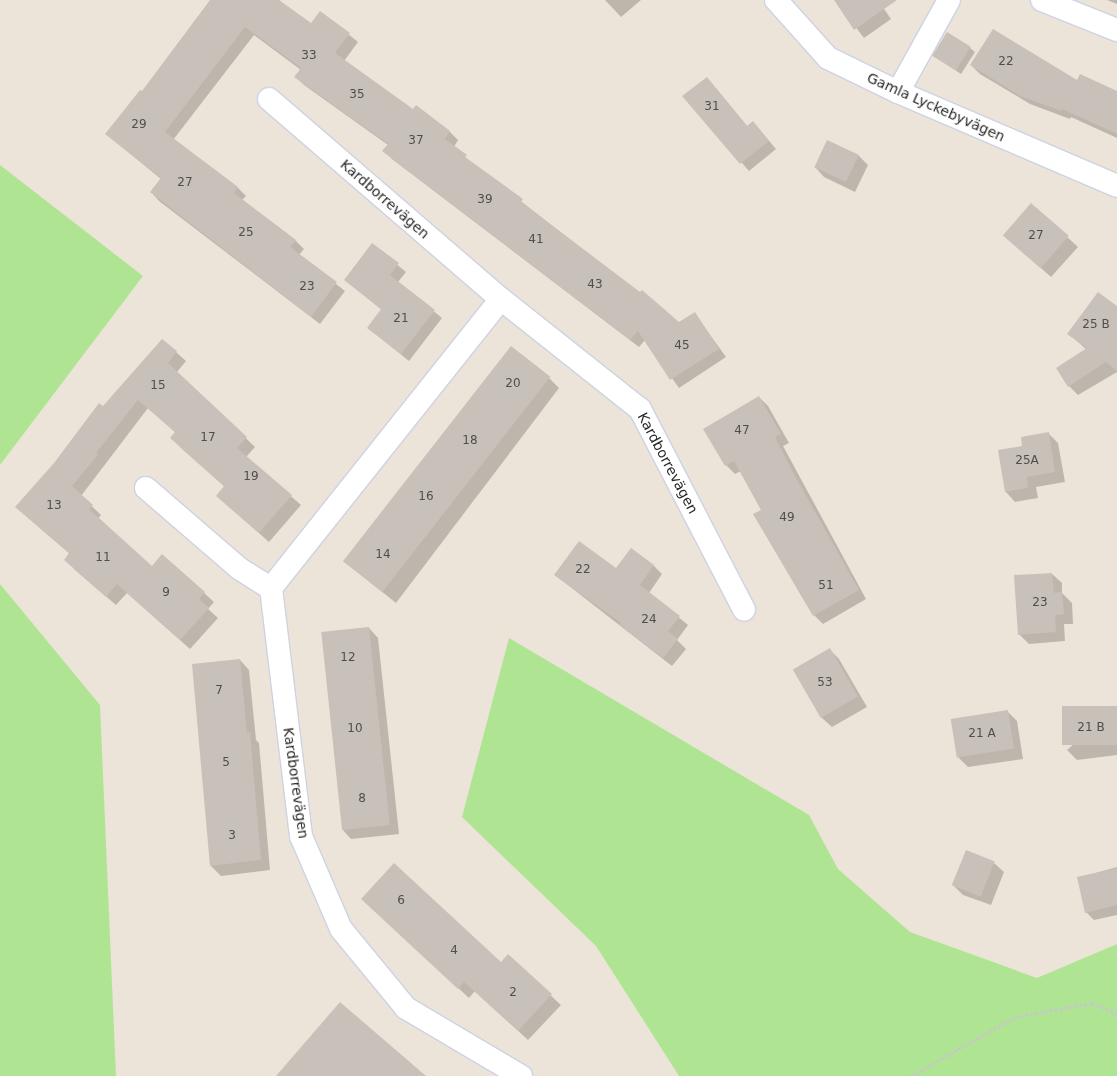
<!DOCTYPE html>
<html>
<head>
<meta charset="utf-8">
<style>
	body { margin:0 }
	#map { position:relative; width:1117px; height:1076px; overflow:hidden; background:#ece4d9; font-family:"DejaVu Sans",sans-serif }
	div>[style] { position:absolute }
	.green>* { inset:0; background:#afe592 }
	.shadow>* { inset:0; background:#0003 }
	.building>* { inset:0; background:#c7c1b9; transform-origin:0 0 }
	.path>* { height:2.5px; margin-top:-1.25px; transform-origin:0; background:repeating-linear-gradient(90deg,#c7c7c7 0 3px,transparent 0 5px) }
	.roads { filter:drop-shadow(1px 0 #ced2e2) drop-shadow(-1px 0 #ced2e2) drop-shadow(0 1px #ced2e2) drop-shadow(0 -1px #ced2e2) }
	.minor>* { height:22px; margin:-11px; padding:0 11px; transform-origin:11px; border-radius:11px; background:#fff }
	span { translate:-50% -50%; white-space:nowrap; text-align:center; line-height:1.15; -webkit-text-stroke:3px #fff; paint-order:stroke }
	.number-label { font-size:12px; color:#504e4c }
	.number-label span { -webkit-text-stroke-width:0 }
	.street-label { font-size:14px; color:#282828 }
</style>
</head>
<body>
<div id="map">
	<div class="green">
		<div style="clip-path:polygon(0 165px,143px 276px,0 465px)"></div>
		<div style="clip-path:polygon(0 584px,100px 705px,116px 1076px,0 1076px)"></div>
		<div style="clip-path:polygon(509px 638px,809px 815px,838px 869px,910px 932px,1037px 978px,1117px 944px,1117px 1076px,679px 1076px,596px 946px,462px 817px)"></div>
	</div>
	<div class="shadow">
		<div style="clip-path:polygon(212px 0,273px 0,311px 25px,321px 12px,358px 42px,344px 61px,413px 111px,416px 107px,450px 132px,458px 140px,454px 147px,474px 165px,679px 324px,695px 314px,726px 357px,679px 388px,645px 340px,639px 347px,392px 159px,384px 150px,388px 145px,304px 85px,296px 77px,301px 70px,254px 35px,173px 140px,238px 188px,246px 196px,242px 200px,295px 240px,304px 249px,299px 255px,345px 291px,320px 324px,159px 201px,151px 192px,161px 179px,106px 134px,142px 93px)"></div>
		<div style="clip-path:polygon(605px 0,641px 0,621px 17px)"></div>
		<div style="clip-path:polygon(835px 0,878px 0,891px 19px,864px 38px)"></div>
		<div style="clip-path:polygon(1107px 0,1117px 0,1117px 4px)"></div>
		<div style="clip-path:polygon(970px 48px,975px 52px,961px 74px,934px 56px)"></div>
		<div style="clip-path:polygon(971px 65px,1077px 82px,1117px 92px,1117px 138px,1071px 117px,1070px 119px,1030px 104px,980px 74px)"></div>
		<div style="clip-path:polygon(707px 78px,748px 127px,753px 122px,776px 149px,749px 171px,684px 96px)"></div>
		<div style="clip-path:polygon(858px 155px,868px 165px,855px 192px,824px 177px,815px 167px)"></div>
		<div style="clip-path:polygon(1031px 204px,1078px 247px,1051px 277px,1014px 244px)"></div>
		<div style="clip-path:polygon(372px 244px,406px 272px,398px 282px,442px 318px,409px 361px,368px 328px,382px 310px,345px 280px)"></div>
		<div style="clip-path:polygon(1117px 317px,1117px 372px,1078px 395px,1069px 386px,1087px 350px,1069px 334px)"></div>
		<div style="clip-path:polygon(176px 352px,186px 361px,177px 372px,255px 447px,246px 457px,301px 505px,269px 542px,217px 496px,225px 487px,180px 447px,176px 433px,148px 408px,81px 496px,101px 515px,98px 519px,152px 567px,162px 555px,214px 602px,208px 609px,218px 618px,190px 649px,127px 593px,116px 605px,74px 569px,70px 554px,26px 516px,103px 407px)"></div>
		<div style="clip-path:polygon(549px 378px,559px 388px,396px 603px,346px 563px)"></div>
		<div style="clip-path:polygon(759px 397px,768px 406px,789px 443px,783px 446px,866px 599px,823px 624px,814px 615px,755px 514px,762px 510px,741px 471px,735px 474px,726px 465px,705px 429px)"></div>
		<div style="clip-path:polygon(1048px 433px,1058px 443px,1065px 482px,1036px 487px,1038px 498px,1015px 502px,1006px 492px,1023px 447px)"></div>
		<div style="clip-path:polygon(653px 565px,662px 574px,649px 593px,688px 625px,677px 640px,686px 649px,672px 666px,555px 575px)"></div>
		<div style="clip-path:polygon(1052px 574px,1062px 583px,1062px 593px,1072px 603px,1073px 624px,1064px 624px,1065px 641px,1029px 644px,1019px 634px)"></div>
		<div style="clip-path:polygon(369px 628px,378px 638px,399px 834px,351px 839px,342px 829px)"></div>
		<div style="clip-path:polygon(830px 650px,839px 659px,867px 707px,832px 727px,822px 718px,794px 670px)"></div>
		<div style="clip-path:polygon(240px 660px,249px 670px,256px 740px,259px 743px,270px 870px,221px 876px,211px 866px,193px 665px)"></div>
		<div style="clip-path:polygon(1117px 707px,1117px 755px,1077px 760px,1067px 750px)"></div>
		<div style="clip-path:polygon(1007px 711px,1017px 721px,1023px 759px,968px 767px,958px 757px)"></div>
		<div style="clip-path:polygon(994px 863px,1004px 872px,991px 905px,963px 895px,953px 885px)"></div>
		<div style="clip-path:polygon(1117px 867px,1117px 915px,1094px 920px,1086px 912px,1078px 878px)"></div>
		<div style="clip-path:polygon(372px 908px,501px 963px,508px 956px,561px 1005px,528px 1040px,475px 991px,469px 998px)"></div>
	</div>
	<div class="building">
		<div style="clip-path:polygon(210px 0,279px 0,311px 23px,320px 11px,350px 33px,335px 53px,413px 109px,416px 105px,450px 131px,445px 139px,467px 155px,465px 157px,523px 199px,521px 202px,640px 292px,642px 290px,679px 322px,695px 312px,719px 349px,670px 380px,638px 331px,630px 340px,382px 151px,388px 144px,294px 77px,301px 68px,245px 27px,165px 132px,238px 187px,234px 193px,296px 240px,290px 247px,337px 282px,311px 317px,150px 192px,161px 178px,105px 134px,140px 90px,142px 91px)"></div>
		<div style="clip-path:polygon(834px 0,897px 0,854px 30px)"></div>
		<div style="clip-path:polygon(993px 29px,1077px 80px,1080px 74px,1117px 91px,1117px 134px,1062px 109px,1061px 111px,1020px 96px,970px 65px)"></div>
		<div style="left:947px;top:32px;width:28px;height:28px;rotate:32deg"></div>
		<div style="clip-path:polygon(707px 77px,747px 126px,753px 121px,769px 141px,740px 164px,682px 96px)"></div>
		<div style="left:827px;top:140px;width:35px;height:30px;rotate:25deg"></div>
		<div style="left:1031px;top:203px;width:50px;height:43px;rotate:41deg"></div>
		<div style="clip-path:polygon(372px 243px,399px 263px,390px 275px,435px 310px,401px 354px,367px 328px,381px 309px,344px 280px)"></div>
		<div style="clip-path:polygon(1098px 292px,1117px 306px,1117px 371px,1106px 362px,1068px 387px,1056px 368px,1087px 348px,1067px 334px)"></div>
		<div style="clip-path:polygon(162px 339px,177px 351px,168px 363px,247px 437px,237px 448px,292px 495px,259px 533px,216px 496px,224px 486px,170px 438px,175px 432px,138px 400px,96px 453px,98px 455px,72px 486px,93px 505px,89px 509px,152px 566px,162px 554px,205px 592px,199px 599px,209px 608px,180px 640px,117px 584px,106px 597px,64px 560px,69px 553px,15px 507px,54px 463px,99px 403px,103px 406px)"></div>
		<div style="left:511px;top:346px;width:50px;height:273px;rotate:38deg"></div>
		<div style="clip-path:polygon(759px 396px,781px 434px,775px 437px,796px 478px,859px 590px,813px 616px,753px 514px,761px 510px,734px 461px,725px 466px,703px 429px)"></div>
		<div style="clip-path:polygon(1049px 432px,1055px 472px,1027px 477px,1028px 488px,1005px 492px,998px 450px,1022px 446px,1021px 437px)"></div>
		<div style="clip-path:polygon(579px 541px,616px 568px,631px 548px,654px 565px,640px 585px,680px 616px,668px 631px,678px 639px,663px 658px,619px 625px,621px 623px,554px 575px)"></div>
		<div style="clip-path:polygon(1052px 573px,1054px 593px,1062px 592px,1064px 614px,1055px 615px,1056px 632px,1018px 635px,1014px 575px)"></div>
		<div style="left:369px;top:627px;width:199px;height:48px;rotate:84deg"></div>
		<div style="left:830px;top:648px;width:56px;height:43px;rotate:60deg"></div>
		<div style="clip-path:polygon(240px 659px,247px 733px,250px 732px,261px 860px,210px 866px,192px 664px)"></div>
		<div style="left:1117px;top:706px;width:39px;height:55px;rotate:90deg"></div>
		<div style="left:1008px;top:710px;width:39px;height:58px;rotate:81deg"></div>
		<div style="left:966px;top:850px;width:31px;height:38px;rotate:22deg"></div>
		<div style="clip-path:polygon(394px 863px,501px 962px,508px 954px,552px 994px,518px 1031px,464px 982px,458px 989px,361px 899px)"></div>
		<div style="clip-path:polygon(1117px 868px,1117px 905px,1085px 913px,1077px 877px)"></div>
		<div style="clip-path:polygon(340px 1002px,426px 1076px,276px 1076px)"></div>
	</div>
	<div class="path">
		<div style="left:911px;top:1076px;width:120px;rotate:-29.6deg"></div>
		<div style="left:1015px;top:1017px;width:78px;rotate:-10.3deg"></div>
		<div style="left:1092px;top:1003px;width:27px;rotate:24deg"></div>
	</div>
	<div class="roads">
		<div class="minor">
			<div style="left:776px;top:0;width:78px;rotate:48.1deg"></div>
			<div style="left:828px;top:58px;width:78px;rotate:25.9deg"></div>
			<div style="left:898px;top:92px;width:238px;rotate:23.2deg"></div>
			<div style="left:1042px;top:0;width:81px;rotate:21.8deg"></div>
			<div style="left:898px;top:92px;width:105px;rotate:-61deg"></div>
			<div style="left:269px;top:99px;width:306px;rotate:40.8deg"></div>
			<div style="left:146px;top:488px;width:124px;rotate:40.8deg"></div>
			<div style="left:240px;top:569px;width:36px;rotate:32deg"></div>
			<div style="left:521px;top:1076px;width:134px;rotate:-149.4deg"></div>
			<div style="left:406px;top:1008px;width:102px;rotate:-129.4deg"></div>
			<div style="left:341px;top:929px;width:101px;rotate:-113.3deg"></div>
			<div style="left:301px;top:836px;width:250px;rotate:-96.9deg"></div>
			<div style="left:271px;top:588px;width:369px;rotate:-51.5deg"></div>
			<div style="left:501px;top:299px;width:177px;rotate:38.4deg"></div>
			<div style="left:640px;top:409px;width:226px;rotate:62.6deg"></div>
		</div>
	</div>
	<div class="number-label">
		<span style="left:309px;top:56px">33</span>
		<span style="left:1006px;top:62px">22</span>
		<span style="left:357px;top:95px">35</span>
		<span style="left:712px;top:107px">31</span>
		<span style="left:139px;top:125px">29</span>
		<span style="left:416px;top:141px">37</span>
		<span style="left:185px;top:183px">27</span>
		<span style="left:485px;top:200px">39</span>
		<span style="left:246px;top:233px">25</span>
		<span style="left:1036px;top:236px">27</span>
		<span style="left:536px;top:240px">41</span>
		<span style="left:595px;top:285px">43</span>
		<span style="left:307px;top:287px">23</span>
		<span style="left:401px;top:319px">21</span>
		<span style="left:1096px;top:325px">25 B</span>
		<span style="left:682px;top:346px">45</span>
		<span style="left:513px;top:384px">20</span>
		<span style="left:158px;top:386px">15</span>
		<span style="left:742px;top:431px">47</span>
		<span style="left:208px;top:438px">17</span>
		<span style="left:470px;top:441px">18</span>
		<span style="left:1027px;top:461px">25A</span>
		<span style="left:251px;top:477px">19</span>
		<span style="left:426px;top:497px">16</span>
		<span style="left:54px;top:506px">13</span>
		<span style="left:787px;top:518px">49</span>
		<span style="left:383px;top:555px">14</span>
		<span style="left:103px;top:558px">11</span>
		<span style="left:583px;top:570px">22</span>
		<span style="left:826px;top:586px">51</span>
		<span style="left:166px;top:593px">9</span>
		<span style="left:1040px;top:603px">23</span>
		<span style="left:649px;top:620px">24</span>
		<span style="left:348px;top:658px">12</span>
		<span style="left:825px;top:683px">53</span>
		<span style="left:219px;top:691px">7</span>
		<span style="left:1091px;top:728px">21 B</span>
		<span style="left:355px;top:729px">10</span>
		<span style="left:982px;top:734px">21 A</span>
		<span style="left:226px;top:763px">5</span>
		<span style="left:362px;top:799px">8</span>
		<span style="left:232px;top:836px">3</span>
		<span style="left:401px;top:901px">6</span>
		<span style="left:454px;top:951px">4</span>
		<span style="left:513px;top:993px">2</span>
	</div>
	<div class="street-label">
		<span style="left:936px;top:107px;rotate:24deg">Gamla Lyckebyvägen</span>
		<span style="left:385px;top:199px;rotate:41deg">Kardborrevägen</span>
		<span style="left:668px;top:463px;rotate:62deg">Kardborrevägen</span>
		<span style="left:296px;top:783px;rotate:82deg">Kardborrevägen</span>
	</div>
</div>
</body>
</html>
